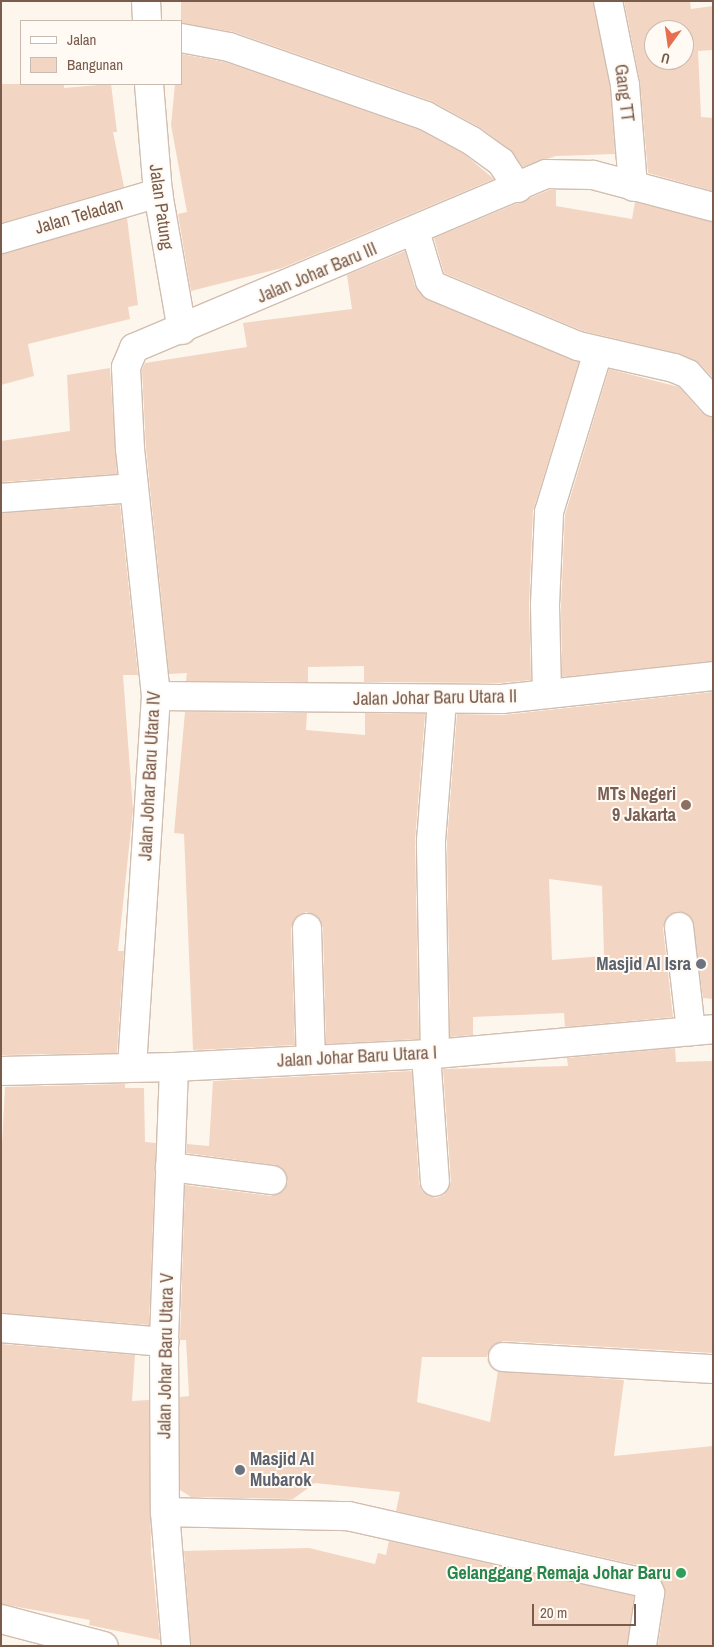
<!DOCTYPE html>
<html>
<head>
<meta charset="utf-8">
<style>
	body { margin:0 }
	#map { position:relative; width:714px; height:1647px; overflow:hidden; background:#fdf6ec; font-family:"Archivo Narrow",sans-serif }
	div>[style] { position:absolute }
	.building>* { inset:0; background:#f3d5c3 }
	.roads { filter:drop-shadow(1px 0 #d1beb0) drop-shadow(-1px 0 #d1beb0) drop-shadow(0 1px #d1beb0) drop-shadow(0 -1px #d1beb0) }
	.street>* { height:28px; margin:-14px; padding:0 14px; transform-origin:14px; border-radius:14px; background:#fff }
	.secondary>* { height:28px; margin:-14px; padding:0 14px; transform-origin:14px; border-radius:14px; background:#fff }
	.dots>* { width:14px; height:14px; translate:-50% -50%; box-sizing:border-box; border:2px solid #fffaf3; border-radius:50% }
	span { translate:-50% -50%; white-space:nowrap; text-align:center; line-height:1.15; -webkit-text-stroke:4px #fffaf3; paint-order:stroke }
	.street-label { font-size:18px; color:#7a5c4d }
	.education-label { font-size:18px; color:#785e54; font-weight:700 }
	.right { translate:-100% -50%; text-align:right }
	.worship-label { font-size:18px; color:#5b616d; font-weight:700 }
	.left { translate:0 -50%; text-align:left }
	.leisure-label { font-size:18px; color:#27864d; font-weight:700 }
	.frame { position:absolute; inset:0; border:2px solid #7a5c4d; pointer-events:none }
	.legend { position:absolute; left:20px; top:20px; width:162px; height:65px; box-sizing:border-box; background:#fffaf3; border:1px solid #cabbb1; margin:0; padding:6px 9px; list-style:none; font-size:15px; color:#7a5c4d }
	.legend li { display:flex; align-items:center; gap:10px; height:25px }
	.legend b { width:25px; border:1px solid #cabbb1 }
	.north { position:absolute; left:644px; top:20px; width:50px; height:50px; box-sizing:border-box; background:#fffaf3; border:1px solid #cabbb1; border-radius:50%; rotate:194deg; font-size:14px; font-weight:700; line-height:20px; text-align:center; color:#7a5c4d }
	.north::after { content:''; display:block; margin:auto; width:18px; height:22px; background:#e76f51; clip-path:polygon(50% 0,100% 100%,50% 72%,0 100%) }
	.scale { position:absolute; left:532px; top:1604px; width:104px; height:22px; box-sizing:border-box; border:2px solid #7a5c4d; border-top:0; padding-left:6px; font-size:15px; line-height:18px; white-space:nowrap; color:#7a5c4d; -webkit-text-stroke:4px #fffaf3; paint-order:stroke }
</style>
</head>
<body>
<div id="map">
	<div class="building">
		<div style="clip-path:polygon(181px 1px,593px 1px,610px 87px,615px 154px,556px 156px,523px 167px,510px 150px,481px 128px,431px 101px,234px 32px,181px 23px)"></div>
		<div style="clip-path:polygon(evenodd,624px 1px,690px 1px,691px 9px,713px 6px,713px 50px,698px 51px,701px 117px,713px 118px,713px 191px,648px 173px,640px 82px,624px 1px,654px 30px,684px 30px,684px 60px,654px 60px,654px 30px)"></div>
		<div style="clip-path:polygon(181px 54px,225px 62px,420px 130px,464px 154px,494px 179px,282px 268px,191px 291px,178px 214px,187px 212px,171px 125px,175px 84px,181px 84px)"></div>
		<div style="clip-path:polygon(1px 84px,64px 84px,64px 88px,111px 84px,117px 132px,113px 132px,124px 187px,1px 223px)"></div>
		<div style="clip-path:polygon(549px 190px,556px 190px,556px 206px,632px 219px,635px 202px,713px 222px,713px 378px,699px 363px,680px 354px,583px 331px,444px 273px,434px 238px)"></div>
		<div style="clip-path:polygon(127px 218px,138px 305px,128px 307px,130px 319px,28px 344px,34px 376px,1px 385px,1px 254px)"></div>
		<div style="clip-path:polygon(405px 251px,415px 286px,428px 300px,579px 362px,533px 511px,529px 604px,531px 680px,501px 683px,364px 682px,364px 666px,308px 667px,308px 682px,186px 681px,187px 673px,169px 674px,146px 448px,142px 370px,145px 363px,247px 347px,243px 323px,352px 309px,347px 275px)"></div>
		<div style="clip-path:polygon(110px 368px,117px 474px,1px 482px,1px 441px,70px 431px,67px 375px)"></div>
		<div style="clip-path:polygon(609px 369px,679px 387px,701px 412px,713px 417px,713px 661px,562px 677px,561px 605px,565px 515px)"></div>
		<div style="clip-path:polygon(120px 505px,138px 675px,123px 675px,133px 810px,118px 951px,124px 951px,117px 1053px,1px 1055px,1px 513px)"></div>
		<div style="clip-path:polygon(evenodd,713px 692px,713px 999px,703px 998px,692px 918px,677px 912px,669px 915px,663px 928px,673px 1017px,565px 1027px,564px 1013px,473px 1017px,473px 1035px,450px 1037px,447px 841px,457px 714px,504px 715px,713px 692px,549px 879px,602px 886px,604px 956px,552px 960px,549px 879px)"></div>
		<div style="clip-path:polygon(185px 712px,307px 713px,306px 730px,365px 735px,365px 713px,425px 714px,415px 841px,419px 1039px,326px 1044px,323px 928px,315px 915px,306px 912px,294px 920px,291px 928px,295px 1045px,193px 1050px,184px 834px,174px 833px)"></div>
		<div style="clip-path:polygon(675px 1048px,676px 1062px,713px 1061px,713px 1353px,503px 1341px,490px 1348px,487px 1357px,422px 1357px,417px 1402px,490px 1422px,498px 1371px,624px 1380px,614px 1456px,713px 1446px,713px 1646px,658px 1646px,665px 1595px,660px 1577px,650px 1568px,396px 1511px,400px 1492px,315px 1483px,293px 1499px,191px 1497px,180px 1490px,180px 1397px,189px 1396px,186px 1340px,180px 1340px,185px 1185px,271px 1196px,284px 1190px,288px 1181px,282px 1168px,274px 1165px,186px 1153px,187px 1144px,209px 1146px,213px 1081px,412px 1071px,419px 1183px,422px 1191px,436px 1198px,444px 1195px,451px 1181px,443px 1069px,568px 1066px,567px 1058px)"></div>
		<div style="clip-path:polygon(125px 1084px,125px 1088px,144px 1088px,145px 1142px,156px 1143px,149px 1325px,1px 1313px,1px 1165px,5px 1087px)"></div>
		<div style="clip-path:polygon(1px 1344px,135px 1355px,132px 1401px,149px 1400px,151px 1552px,160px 1640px,89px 1625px,90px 1620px,1px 1604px)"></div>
		<div style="clip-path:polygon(389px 1541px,634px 1596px,627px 1646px,191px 1646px,184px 1551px,309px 1548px,375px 1564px,378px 1553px,386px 1555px)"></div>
	</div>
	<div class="roads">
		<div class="street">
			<div style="left:146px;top:1px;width:20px;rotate:87deg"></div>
			<div style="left:608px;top:1px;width:86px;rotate:78.6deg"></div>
			<div style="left:625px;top:85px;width:102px;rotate:85.5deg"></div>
			<div style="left:181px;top:38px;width:49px;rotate:10.6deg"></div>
			<div style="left:229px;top:47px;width:209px;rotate:19.3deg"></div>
			<div style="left:426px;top:116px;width:52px;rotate:28.5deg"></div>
			<div style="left:472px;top:141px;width:36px;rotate:36deg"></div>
			<div style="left:501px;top:162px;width:31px;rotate:57deg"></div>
			<div style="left:149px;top:84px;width:109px;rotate:85.3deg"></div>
			<div style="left:158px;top:193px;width:139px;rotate:80.1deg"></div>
			<div style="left:415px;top:231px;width:52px;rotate:73.3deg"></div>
			<div style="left:430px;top:281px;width:6px;rotate:51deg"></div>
			<div style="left:434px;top:286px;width:156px;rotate:22.6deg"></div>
			<div style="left:578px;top:346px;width:98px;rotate:12.9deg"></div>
			<div style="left:674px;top:368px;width:15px;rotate:23deg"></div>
			<div style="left:688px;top:374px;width:38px;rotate:48deg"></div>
			<div style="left:1px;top:239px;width:164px;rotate:-16.3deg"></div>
			<div style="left:1px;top:498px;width:133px;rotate:-4.3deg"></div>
			<div style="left:547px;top:694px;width:89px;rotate:-91.3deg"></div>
			<div style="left:545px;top:605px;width:93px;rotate:-87.5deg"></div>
			<div style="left:549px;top:512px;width:167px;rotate:-73deg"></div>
			<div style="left:156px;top:696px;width:346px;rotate:0.5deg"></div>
			<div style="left:502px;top:699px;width:212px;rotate:-6.2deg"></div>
			<div style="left:679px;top:927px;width:105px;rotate:83.4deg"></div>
			<div style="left:307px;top:928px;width:131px;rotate:88.3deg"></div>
			<div style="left:426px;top:1054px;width:128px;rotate:86deg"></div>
			<div style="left:435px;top:1054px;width:213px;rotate:-91.1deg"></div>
			<div style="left:431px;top:841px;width:141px;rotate:-85.5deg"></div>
			<div style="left:132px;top:1067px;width:372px;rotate:-86.3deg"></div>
			<div style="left:156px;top:696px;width:248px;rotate:-96deg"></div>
			<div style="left:130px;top:449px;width:82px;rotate:-92.8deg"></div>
			<div style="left:126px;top:367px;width:21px;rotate:-67deg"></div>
			<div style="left:134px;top:348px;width:447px;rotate:-22.9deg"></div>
			<div style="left:546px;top:174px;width:47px;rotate:1.2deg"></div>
			<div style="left:593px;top:175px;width:124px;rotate:14.9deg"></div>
			<div style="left:174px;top:1067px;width:275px;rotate:92.1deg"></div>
			<div style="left:164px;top:1342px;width:170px;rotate:89.7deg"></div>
			<div style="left:165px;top:1512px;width:134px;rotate:85.3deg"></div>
			<div style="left:1px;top:1071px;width:173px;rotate:-1.3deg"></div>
			<div style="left:174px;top:1067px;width:261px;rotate:-2.9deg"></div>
			<div style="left:435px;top:1054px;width:279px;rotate:-5.1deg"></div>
			<div style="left:170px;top:1167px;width:103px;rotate:7.3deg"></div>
			<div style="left:1px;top:1328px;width:164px;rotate:4.9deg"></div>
			<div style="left:503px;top:1357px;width:210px;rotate:3.3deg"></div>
			<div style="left:165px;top:1512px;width:183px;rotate:1.3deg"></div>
			<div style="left:348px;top:1516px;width:305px;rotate:12.7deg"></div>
			<div style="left:646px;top:1583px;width:11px;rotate:68deg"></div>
			<div style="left:650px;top:1593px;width:54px;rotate:98.6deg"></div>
		</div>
		<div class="secondary">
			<div style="left:1px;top:1619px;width:106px;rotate:14.8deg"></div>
		</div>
	</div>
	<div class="dots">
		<div style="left:686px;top:805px;background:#8d6e63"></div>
		<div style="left:701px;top:964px;background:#6b7280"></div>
		<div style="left:240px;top:1470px;background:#6b7280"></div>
		<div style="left:681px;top:1573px;background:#2e9e5b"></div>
	</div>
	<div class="street-label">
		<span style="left:624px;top:93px;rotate:83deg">Gang TT</span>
		<span style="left:161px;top:207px;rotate:82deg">Jalan Patung</span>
		<span style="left:79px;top:216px;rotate:-16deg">Jalan Teladan</span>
		<span style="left:317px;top:273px;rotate:-23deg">Jalan Johar Baru III</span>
		<span style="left:435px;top:698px;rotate:-1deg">Jalan Johar Baru Utara II</span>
		<span style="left:150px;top:776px;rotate:-87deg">Jalan Johar Baru Utara IV</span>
		<span style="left:357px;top:1057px;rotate:-3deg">Jalan Johar Baru Utara I</span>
		<span style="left:166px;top:1356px;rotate:-89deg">Jalan Johar Baru Utara V</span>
	</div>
	<div class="education-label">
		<span class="right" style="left:676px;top:805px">MTs Negeri<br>9 Jakarta</span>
	</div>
	<div class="worship-label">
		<span class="right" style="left:691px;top:964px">Masjid Al Isra</span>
		<span class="left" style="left:250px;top:1470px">Masjid Al<br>Mubarok</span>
	</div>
	<div class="leisure-label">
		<span class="right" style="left:671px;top:1573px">Gelanggang Remaja Johar Baru</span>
	</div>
	<div class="frame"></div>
	<ul class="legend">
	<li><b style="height:6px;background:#fff"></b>Jalan</li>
	<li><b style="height:14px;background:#f3d5c3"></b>Bangunan</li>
	</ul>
	<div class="north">U</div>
	<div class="scale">20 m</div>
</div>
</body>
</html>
